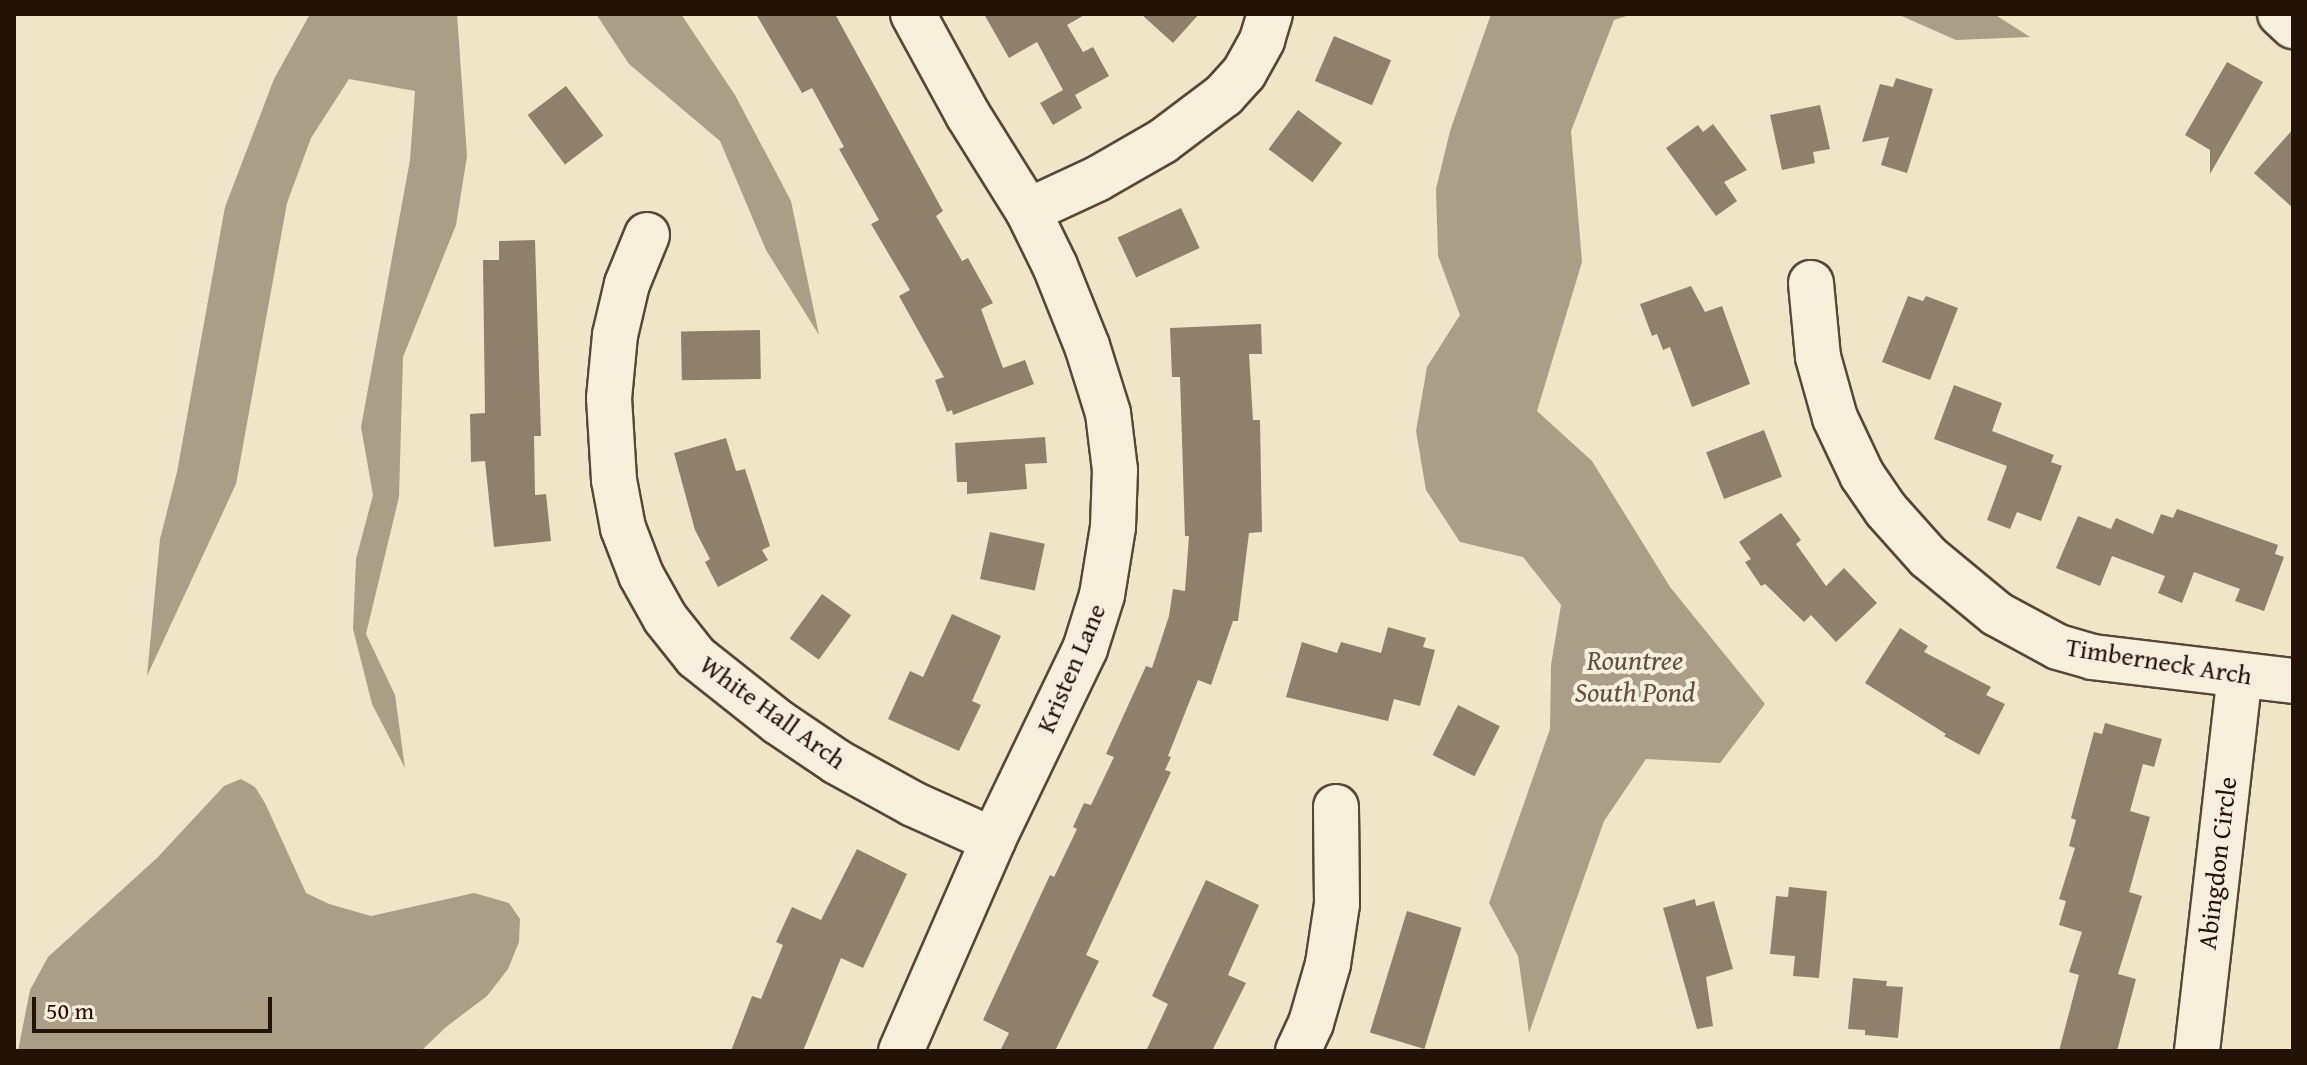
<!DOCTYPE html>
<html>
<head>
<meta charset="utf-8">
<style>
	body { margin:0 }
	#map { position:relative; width:2307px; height:1065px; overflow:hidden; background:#efe6c8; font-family:"Gentium Book Plus",serif }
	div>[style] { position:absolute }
	.water>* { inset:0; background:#aa9e86 }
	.building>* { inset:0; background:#8e806b; transform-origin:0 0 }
	.roads { filter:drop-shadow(2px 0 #584736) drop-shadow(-2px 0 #584736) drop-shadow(0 2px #584736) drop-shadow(0 -2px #584736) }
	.minor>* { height:44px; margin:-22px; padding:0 22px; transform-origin:22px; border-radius:22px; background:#f5efdb }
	span { translate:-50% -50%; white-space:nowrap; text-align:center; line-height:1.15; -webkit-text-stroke:8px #f5efdb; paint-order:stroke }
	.street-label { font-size:26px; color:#251206 }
	.water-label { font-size:28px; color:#615140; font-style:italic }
	.frame { position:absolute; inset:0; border:16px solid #251206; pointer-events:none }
	.scale { position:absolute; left:32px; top:997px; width:240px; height:36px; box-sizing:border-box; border:4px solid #251206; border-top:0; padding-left:10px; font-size:24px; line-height:28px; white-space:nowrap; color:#251206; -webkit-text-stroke:6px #f5efdb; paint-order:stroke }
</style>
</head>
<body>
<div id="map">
	<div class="water">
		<div style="clip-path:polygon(310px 14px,457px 14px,467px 156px,456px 225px,403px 357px,399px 497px,366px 634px,395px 695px,405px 768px,372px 704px,353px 629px,356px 559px,373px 495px,361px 427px,410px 160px,415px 91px,349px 79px,311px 138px,287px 203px,236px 484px,147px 676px,160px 539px,177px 472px,225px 207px,274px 79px)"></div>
		<div style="clip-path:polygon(596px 14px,681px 14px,735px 95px,791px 201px,819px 335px,766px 250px,720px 141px,629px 64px)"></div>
		<div style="clip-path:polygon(1491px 14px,1633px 14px,1614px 20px,1571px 131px,1582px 262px,1537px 411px,1592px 461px,1670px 587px,1765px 704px,1720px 763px,1646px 759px,1604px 821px,1529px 1033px,1518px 956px,1489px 903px,1550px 729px,1551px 665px,1561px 605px,1523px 557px,1460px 542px,1426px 490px,1416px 431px,1427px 367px,1460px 315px,1438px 256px,1436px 189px,1450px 131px)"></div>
		<div style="clip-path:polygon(1897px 14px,1994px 14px,2030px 37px,1956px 40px)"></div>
		<div style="clip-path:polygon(241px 779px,255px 787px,265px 803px,306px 893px,329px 904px,371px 916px,474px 893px,509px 903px,520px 919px,519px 942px,508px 969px,487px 996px,446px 1027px,421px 1051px,18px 1051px,30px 990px,48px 957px,157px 858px,224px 786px)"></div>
	</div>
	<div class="building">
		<div style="clip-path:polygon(756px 14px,835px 14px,943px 211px,936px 216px,962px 261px,968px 258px,993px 303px,981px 309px,1003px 368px,1025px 360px,1034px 384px,953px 415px,952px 410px,947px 412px,935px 380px,944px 377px,899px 296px,910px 290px,871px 224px,879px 220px,839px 149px,844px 147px,812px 88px,802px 93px)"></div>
		<div style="clip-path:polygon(984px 14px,1086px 14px,1067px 25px,1083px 52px,1093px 47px,1109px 76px,1075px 95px,1082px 108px,1053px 125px,1040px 103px,1063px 90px,1037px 42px,1009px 58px)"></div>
		<div style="clip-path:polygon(1141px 14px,1199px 14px,1173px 43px)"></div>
		<div style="left:1334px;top:36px;width:62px;height:49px;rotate:23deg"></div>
		<div style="clip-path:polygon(2227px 62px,2263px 82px,2210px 174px,2210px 150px,2185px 135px)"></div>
		<div style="clip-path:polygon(1896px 78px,1933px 89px,1907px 173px,1881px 165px,1889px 137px,1862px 142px,1880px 84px,1893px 87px)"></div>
		<div style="left:566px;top:86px;width:62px;height:48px;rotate:53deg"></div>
		<div style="clip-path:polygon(1820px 105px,1830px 149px,1813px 152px,1815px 163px,1782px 170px,1770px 115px)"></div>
		<div style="left:1298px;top:110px;width:55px;height:49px;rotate:37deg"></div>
		<div style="clip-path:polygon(1713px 124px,1747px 170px,1724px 182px,1737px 201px,1716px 216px,1666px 148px,1698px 125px,1703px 132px)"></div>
		<div style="clip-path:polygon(2293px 129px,2293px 208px,2254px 173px)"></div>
		<div style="left:1181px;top:208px;width:44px;height:70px;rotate:65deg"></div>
		<div style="clip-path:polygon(535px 240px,541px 436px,534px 436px,535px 495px,546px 494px,551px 541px,494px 547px,485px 461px,471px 462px,470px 414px,485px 413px,483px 260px,499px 260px,499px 241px)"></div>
		<div style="clip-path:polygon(1691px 286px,1705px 312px,1722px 306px,1750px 384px,1692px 407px,1670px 347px,1663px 350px,1657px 334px,1652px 336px,1640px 304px)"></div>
		<div style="clip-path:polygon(1908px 296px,1923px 301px,1926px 296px,1958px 308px,1930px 380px,1882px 362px)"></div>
		<div style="clip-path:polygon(1261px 324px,1262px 354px,1249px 354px,1253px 420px,1260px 420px,1262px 532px,1249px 533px,1238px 621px,1233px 621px,1211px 685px,1198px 680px,1168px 756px,1171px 757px,1165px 770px,1171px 772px,1086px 955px,1099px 961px,1055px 1051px,1000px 1051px,1009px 1033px,983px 1020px,1050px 875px,1054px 877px,1077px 829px,1073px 827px,1084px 803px,1091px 805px,1114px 757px,1106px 754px,1146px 666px,1152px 668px,1169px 616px,1173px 589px,1185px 591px,1189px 536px,1185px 536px,1180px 377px,1172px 377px,1170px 328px)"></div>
		<div style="left:760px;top:330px;width:49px;height:79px;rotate:89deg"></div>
		<div style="clip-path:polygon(1954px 385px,2002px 403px,1992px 431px,2054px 455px,2051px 462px,2062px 466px,2041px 521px,2017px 512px,2010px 529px,1987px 520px,2007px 466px,1934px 439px)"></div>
		<div style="left:1764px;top:430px;width:50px;height:62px;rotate:69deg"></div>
		<div style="clip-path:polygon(1045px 437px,1047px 463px,1025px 464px,1027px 489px,967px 494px,967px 482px,957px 482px,955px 443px)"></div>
		<div style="clip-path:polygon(726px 438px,736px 471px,745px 469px,770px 546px,762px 550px,768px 560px,718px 587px,705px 562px,710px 559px,695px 530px,674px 453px)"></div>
		<div style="clip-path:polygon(2177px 509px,2278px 545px,2275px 554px,2284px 557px,2264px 611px,2235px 601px,2240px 589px,2194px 572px,2182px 603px,2158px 593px,2165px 576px,2112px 556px,2100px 586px,2056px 568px,2078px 516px,2111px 529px,2116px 518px,2153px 534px,2161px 514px,2173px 518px)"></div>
		<div style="clip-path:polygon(1781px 513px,1801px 540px,1796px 544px,1826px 586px,1844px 568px,1877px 603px,1836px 642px,1811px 615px,1804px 622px,1765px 584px,1761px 586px,1745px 562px,1751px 559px,1739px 542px)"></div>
		<div style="left:990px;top:532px;width:56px;height:48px;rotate:12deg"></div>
		<div style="left:822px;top:594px;width:36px;height:55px;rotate:36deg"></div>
		<div style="clip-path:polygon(952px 614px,1001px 636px,972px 701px,981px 705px,959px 751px,888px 719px,910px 671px,923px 677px)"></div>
		<div style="clip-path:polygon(1388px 627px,1426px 638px,1423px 647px,1435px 650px,1420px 706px,1394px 699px,1388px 721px,1286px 697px,1302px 642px,1337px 653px,1341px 642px,1381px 653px)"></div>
		<div style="clip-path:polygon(1900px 628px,1928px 646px,1924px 652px,1991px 687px,1986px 695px,2005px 704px,1979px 755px,1944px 736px,1946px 734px,1865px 683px)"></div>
		<div style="left:1458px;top:705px;width:47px;height:56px;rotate:27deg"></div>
		<div style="clip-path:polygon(2105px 723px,2162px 739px,2154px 767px,2143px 764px,2130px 811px,2150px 817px,2129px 892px,2142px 896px,2118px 974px,2136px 979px,2117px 1051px,2059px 1051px,2079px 975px,2069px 972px,2082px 932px,2059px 925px,2066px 901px,2059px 899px,2075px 848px,2069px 846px,2076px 820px,2071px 818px,2094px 732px,2102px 734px)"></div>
		<div style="clip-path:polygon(857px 849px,907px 874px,863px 968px,841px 958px,803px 1051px,731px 1051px,752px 996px,761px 999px,783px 945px,776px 942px,792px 907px,821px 920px)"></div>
		<div style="clip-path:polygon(1206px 880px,1259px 905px,1228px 975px,1246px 983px,1212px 1051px,1146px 1051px,1168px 1004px,1152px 996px)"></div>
		<div style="clip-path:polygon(1789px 887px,1827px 891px,1819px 978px,1793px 976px,1795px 956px,1770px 954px,1776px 896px,1788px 897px)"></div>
		<div style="clip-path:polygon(1695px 899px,1696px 906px,1714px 901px,1733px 969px,1706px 977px,1713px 1026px,1697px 1029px,1663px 908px)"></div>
		<div style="left:1407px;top:911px;width:57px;height:127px;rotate:17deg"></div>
		<div style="clip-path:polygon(1853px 978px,1887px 981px,1886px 986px,1903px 987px,1898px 1038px,1865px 1035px,1865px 1030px,1848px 1029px)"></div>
	</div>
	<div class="roads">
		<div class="minor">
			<div style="left:2280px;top:14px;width:18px;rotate:43deg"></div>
			<div style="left:1028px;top:211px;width:76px;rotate:-24.9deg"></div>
			<div style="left:1097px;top:179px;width:76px;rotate:-29.9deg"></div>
			<div style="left:1163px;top:141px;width:76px;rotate:-37deg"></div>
			<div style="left:1224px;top:95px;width:30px;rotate:-48deg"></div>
			<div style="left:1244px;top:73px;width:38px;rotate:-61deg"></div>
			<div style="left:1262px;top:40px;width:27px;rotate:-73deg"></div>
			<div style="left:647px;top:235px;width:53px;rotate:112.2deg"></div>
			<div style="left:627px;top:284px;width:52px;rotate:103.2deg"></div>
			<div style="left:615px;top:335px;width:63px;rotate:95.4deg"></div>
			<div style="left:609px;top:398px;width:82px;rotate:86.5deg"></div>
			<div style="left:614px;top:480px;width:49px;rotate:79.4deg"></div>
			<div style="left:623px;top:528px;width:50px;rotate:69deg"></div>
			<div style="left:641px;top:575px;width:49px;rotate:60.8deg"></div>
			<div style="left:665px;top:618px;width:50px;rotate:51.5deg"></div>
			<div style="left:696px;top:657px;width:105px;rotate:38.4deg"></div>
			<div style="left:778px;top:722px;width:71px;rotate:34.1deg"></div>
			<div style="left:837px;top:762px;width:87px;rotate:28.9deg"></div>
			<div style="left:913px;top:804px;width:88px;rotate:24.2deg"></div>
			<div style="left:1811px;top:283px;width:74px;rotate:84.6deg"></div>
			<div style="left:1818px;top:357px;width:63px;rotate:74.4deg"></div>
			<div style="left:1835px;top:418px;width:63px;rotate:64.7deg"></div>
			<div style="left:1862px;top:475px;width:42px;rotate:55.6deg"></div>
			<div style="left:1886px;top:510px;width:63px;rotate:48.2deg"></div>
			<div style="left:1928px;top:557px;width:89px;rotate:39.6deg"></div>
			<div style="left:1997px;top:614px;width:69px;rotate:28.4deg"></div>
			<div style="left:2058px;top:647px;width:35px;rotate:16deg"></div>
			<div style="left:2092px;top:657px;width:202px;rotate:6.8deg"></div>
			<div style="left:901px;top:1051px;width:230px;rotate:-66.4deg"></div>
			<div style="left:993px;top:840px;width:212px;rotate:-64.3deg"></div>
			<div style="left:1085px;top:649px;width:57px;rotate:-72.5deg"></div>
			<div style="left:1102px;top:595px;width:69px;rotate:-80.8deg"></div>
			<div style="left:1113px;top:527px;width:57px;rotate:-88deg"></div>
			<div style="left:1115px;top:470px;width:57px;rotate:-97deg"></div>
			<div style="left:1108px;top:413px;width:70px;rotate:-107.4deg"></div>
			<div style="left:1087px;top:346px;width:86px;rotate:-111.8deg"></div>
			<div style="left:1055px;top:266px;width:61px;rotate:-116.1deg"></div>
			<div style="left:1028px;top:211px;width:113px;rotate:-122deg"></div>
			<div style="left:968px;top:115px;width:115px;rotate:-118.6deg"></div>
			<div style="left:1298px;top:1051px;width:31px;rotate:-65deg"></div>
			<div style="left:1311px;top:1023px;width:61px;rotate:-73.9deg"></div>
			<div style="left:1328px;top:964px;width:61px;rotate:-81.5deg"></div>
			<div style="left:1337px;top:904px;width:97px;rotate:-90.6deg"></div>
			<div style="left:2197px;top:1051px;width:378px;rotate:-83.5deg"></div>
		</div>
	</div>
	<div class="street-label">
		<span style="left:2159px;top:661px;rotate:9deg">Timberneck Arch</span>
		<span style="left:1071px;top:668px;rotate:-67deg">Kristen Lane</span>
		<span style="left:773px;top:712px;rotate:36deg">White Hall Arch</span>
		<span style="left:2217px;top:863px;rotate:-83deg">Abingdon Circle</span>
	</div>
	<div class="water-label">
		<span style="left:1635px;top:676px">Rountree<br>South Pond</span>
	</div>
	<div class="frame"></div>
	<div class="scale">50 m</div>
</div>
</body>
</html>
